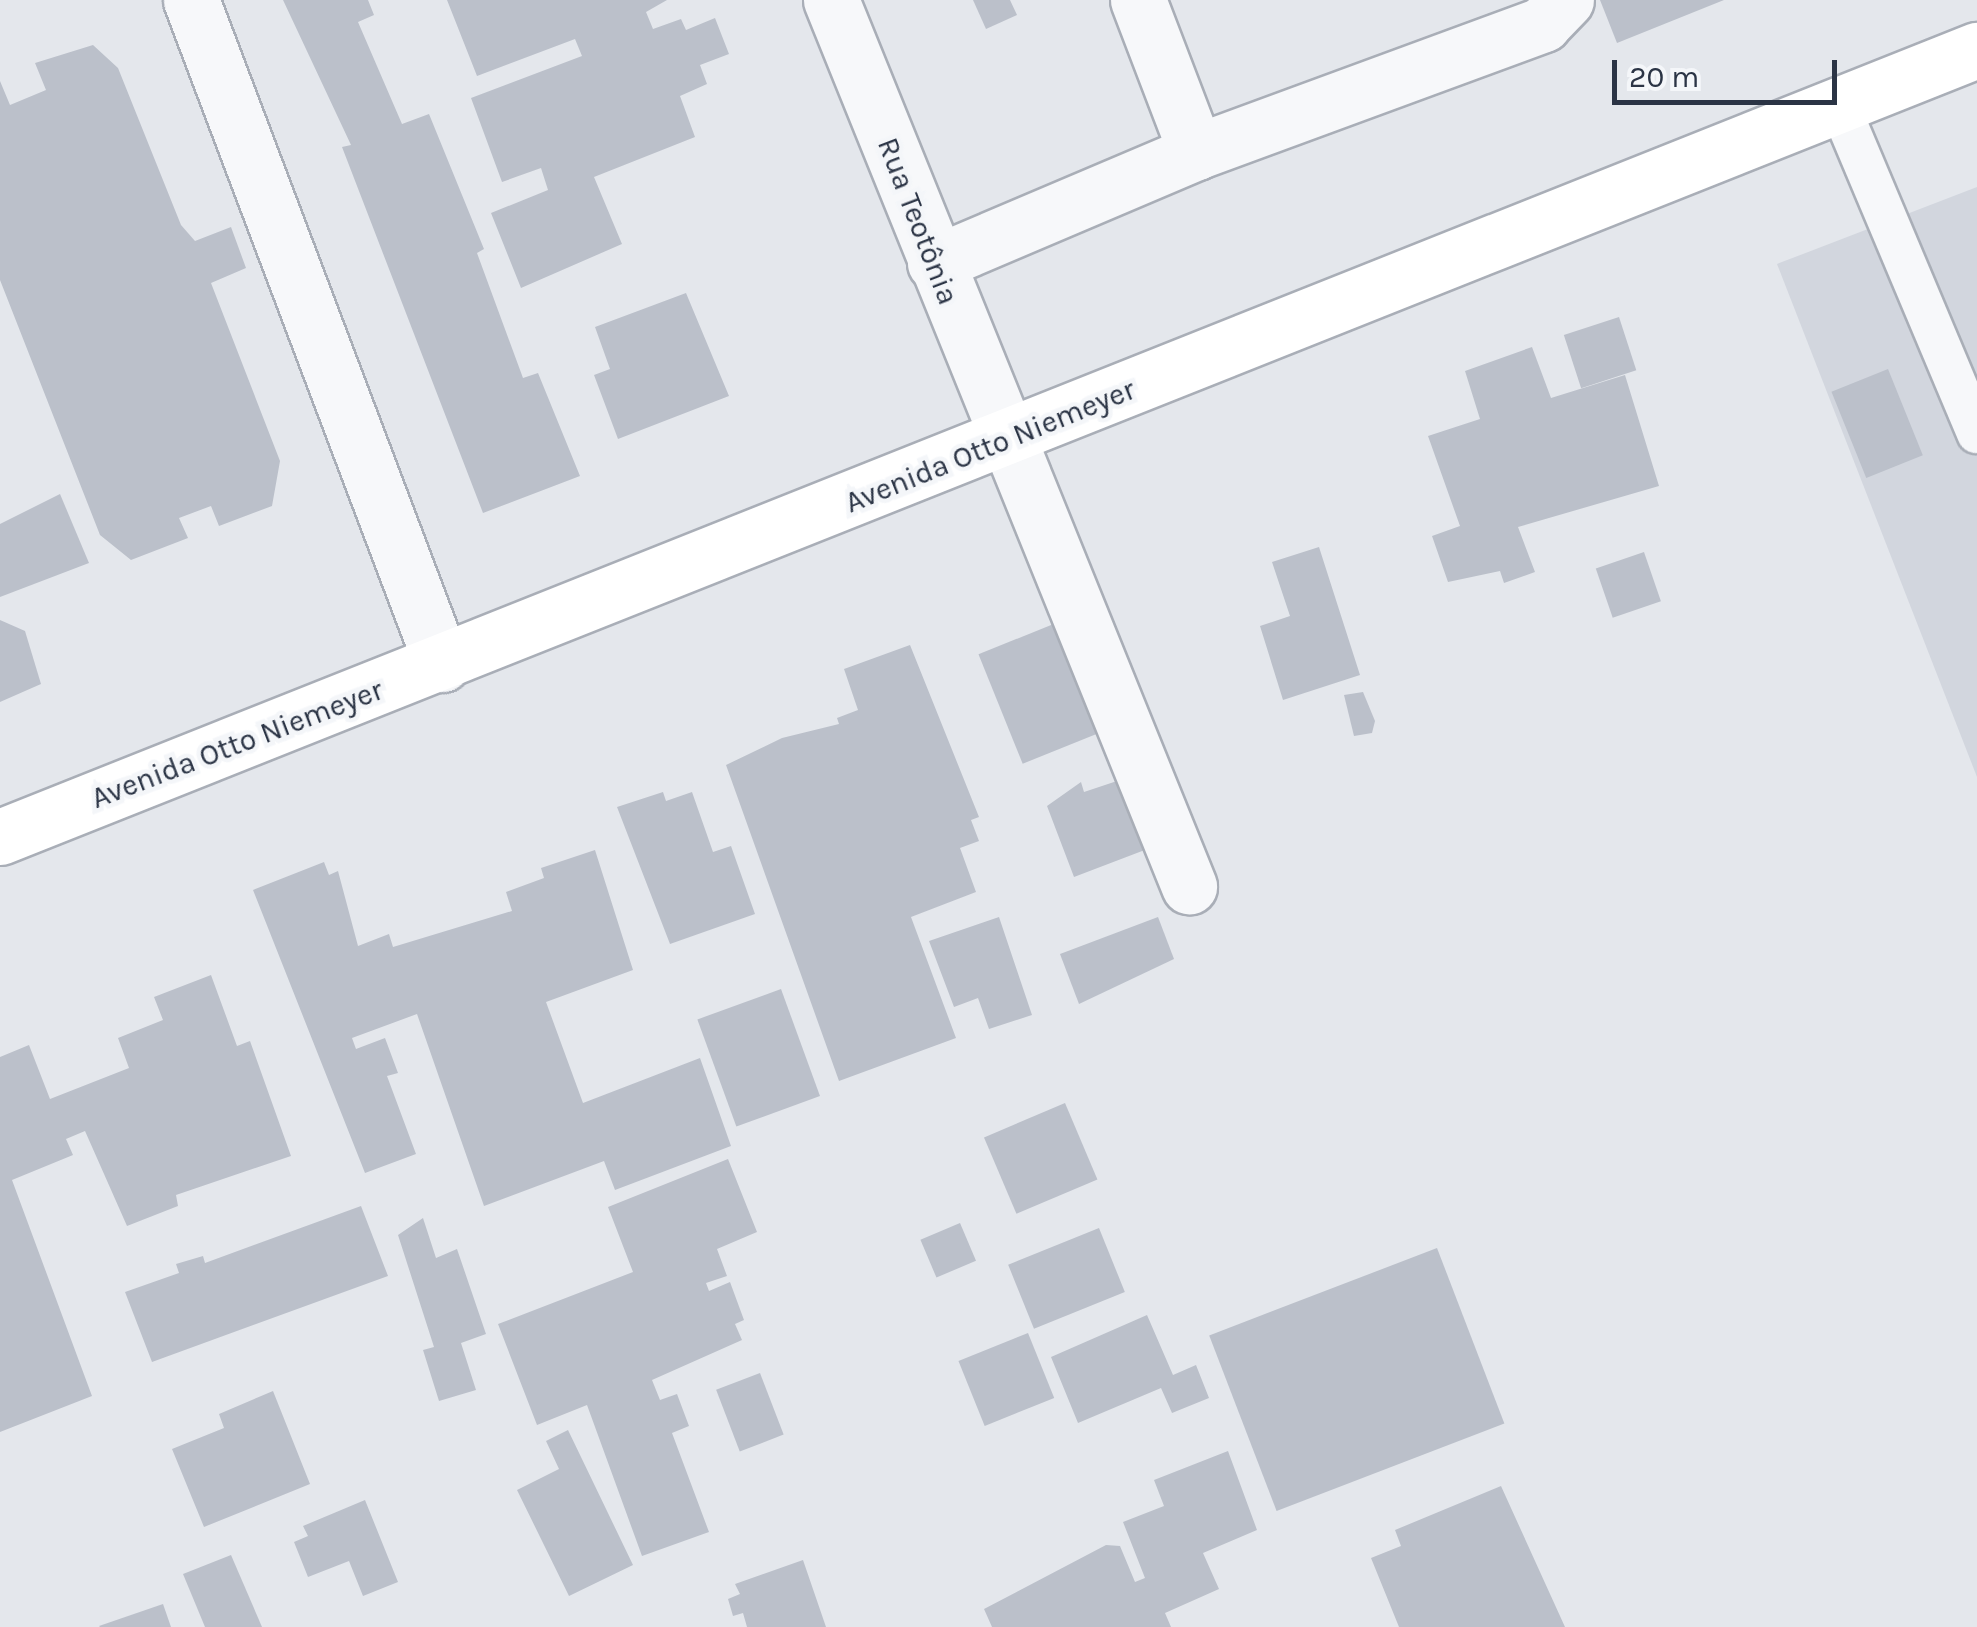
<!DOCTYPE html>
<html>
<head>
<meta charset="utf-8">
<style>
	body { margin:0 }
	#map { position:relative; width:1977px; height:1627px; overflow:hidden; background:#e4e7ec; font-family:Karla,sans-serif }
	div>[style] { position:absolute }
	.built>* { inset:0; background:#d2d6de }
	.building>* { inset:0; background:#bbc0ca; transform-origin:0 0 }
	.roads { filter:drop-shadow(2px 0 #a9aeb7) drop-shadow(-2px 0 #a9aeb7) drop-shadow(0 2px #a9aeb7) drop-shadow(0 -2px #a9aeb7) }
	.lane>* { height:40px; margin:-20px; padding:0 20px; transform-origin:20px; border-radius:20px; background:#f7f8fa }
	.street>* { height:55px; margin:-27.5px; padding:0 27.5px; transform-origin:27.5px; border-radius:27.5px; background:#f7f8fa }
	.secondary>* { height:55px; margin:-27.5px; padding:0 27.5px; transform-origin:27.5px; border-radius:27.5px; background:#fff }
	span { translate:-50% -50%; white-space:nowrap; text-align:center; line-height:1.15; -webkit-text-stroke:9px #f4f6f9; paint-order:stroke }
	.street-label { font-size:30px; color:#2b3445 }
	.scale { position:absolute; left:1612px; top:60px; width:225px; height:45px; box-sizing:border-box; border:5px solid #2b3445; border-top:0; padding-left:12px; font-size:30px; line-height:35px; white-space:nowrap; color:#2b3445; -webkit-text-stroke:8px #f4f6f9; paint-order:stroke }
</style>
</head>
<body>
<div id="map">
	<div class="built">
		<div style="clip-path:polygon(1977px 187px,1977px 777px,1777px 264px)"></div>
	</div>
	<div class="building">
		<div style="clip-path:polygon(283px 0,368px 0,374px 15px,358px 22px,402px 124px,429px 114px,484px 249px,477px 253px,523px 378px,538px 373px,580px 476px,483px 513px,342px 147px,351px 145px)"></div>
		<div style="clip-path:polygon(447px 0,667px 0,646px 12px,653px 29px,681px 19px,686px 30px,715px 18px,729px 54px,700px 65px,707px 84px,680px 96px,695px 137px,594px 177px,622px 244px,521px 288px,491px 213px,548px 190px,541px 168px,502px 182px,471px 98px,582px 56px,575px 39px,477px 76px)"></div>
		<div style="clip-path:polygon(973px 0,1010px 0,1017px 15px,986px 29px)"></div>
		<div style="clip-path:polygon(1600px 0,1724px 0,1617px 43px)"></div>
		<div style="clip-path:polygon(93px 45px,118px 68px,181px 225px,195px 241px,231px 227px,246px 268px,211px 283px,280px 461px,272px 506px,219px 526px,211px 506px,179px 518px,188px 538px,131px 560px,100px 535px,0 280px,0 81px,10px 105px,46px 90px,35px 63px)"></div>
		<div style="clip-path:polygon(686px 293px,729px 396px,618px 439px,594px 375px,610px 369px,595px 327px)"></div>
		<div style="left:1619px;top:317px;width:56px;height:58px;rotate:72deg"></div>
		<div style="clip-path:polygon(1532px 347px,1551px 398px,1625px 375px,1659px 486px,1518px 527px,1535px 572px,1504px 583px,1500px 571px,1448px 582px,1432px 536px,1460px 526px,1428px 436px,1480px 419px,1465px 371px)"></div>
		<div style="left:1888px;top:369px;width:93px;height:61px;rotate:68deg"></div>
		<div style="clip-path:polygon(60px 494px,89px 563px,0 597px,0 524px)"></div>
		<div style="clip-path:polygon(1319px 547px,1360px 675px,1283px 700px,1260px 626px,1290px 616px,1272px 562px)"></div>
		<div style="left:1644px;top:552px;width:52px;height:51px;rotate:71deg"></div>
		<div style="clip-path:polygon(0 620px,25px 631px,41px 684px,0 702px)"></div>
		<div style="left:1061px;top:621px;width:118px;height:89px;rotate:68deg"></div>
		<div style="clip-path:polygon(910px 645px,979px 817px,971px 820px,979px 841px,960px 848px,976px 892px,911px 917px,956px 1038px,839px 1081px,726px 765px,782px 738px,839px 724px,837px 718px,858px 710px,844px 669px)"></div>
		<div style="clip-path:polygon(1363px 692px,1375px 721px,1372px 733px,1354px 736px,1344px 695px)"></div>
		<div style="clip-path:polygon(1123px 779px,1150px 848px,1074px 877px,1047px 806px,1081px 782px,1084px 792px)"></div>
		<div style="clip-path:polygon(663px 792px,666px 801px,692px 792px,713px 852px,731px 846px,755px 914px,670px 944px,617px 807px)"></div>
		<div style="clip-path:polygon(595px 850px,633px 970px,546px 1002px,583px 1103px,700px 1058px,731px 1146px,615px 1190px,604px 1161px,484px 1206px,417px 1014px,352px 1038px,356px 1049px,385px 1038px,398px 1073px,387px 1076px,416px 1154px,365px 1173px,253px 890px,324px 862px,329px 875px,338px 871px,358px 946px,389px 934px,393px 947px,512px 911px,506px 892px,544px 878px,541px 868px)"></div>
		<div style="clip-path:polygon(999px 917px,1032px 1015px,989px 1029px,978px 998px,954px 1007px,929px 941px)"></div>
		<div style="clip-path:polygon(1158px 917px,1174px 959px,1079px 1004px,1060px 954px)"></div>
		<div style="clip-path:polygon(211px 975px,237px 1046px,250px 1041px,291px 1156px,176px 1195px,178px 1206px,127px 1226px,85px 1131px,66px 1139px,73px 1155px,12px 1180px,92px 1396px,0 1432px,0 1057px,29px 1045px,50px 1099px,129px 1068px,118px 1038px,163px 1020px,154px 997px)"></div>
		<div style="left:781px;top:989px;width:114px;height:89px;rotate:70deg"></div>
		<div style="left:1065px;top:1103px;width:83px;height:88px;rotate:67deg"></div>
		<div style="clip-path:polygon(728px 1159px,757px 1232px,717px 1249px,727px 1276px,706px 1283px,709px 1291px,730px 1282px,744px 1320px,735px 1324px,742px 1340px,652px 1380px,660px 1400px,677px 1394px,689px 1426px,672px 1433px,709px 1532px,642px 1556px,587px 1405px,537px 1425px,498px 1324px,633px 1272px,608px 1207px)"></div>
		<div style="clip-path:polygon(361px 1206px,388px 1276px,152px 1362px,125px 1292px,179px 1273px,176px 1264px,203px 1256px,205px 1263px)"></div>
		<div style="clip-path:polygon(423px 1218px,436px 1258px,457px 1249px,486px 1334px,461px 1343px,476px 1390px,439px 1401px,423px 1350px,434px 1347px,398px 1235px)"></div>
		<div style="left:960px;top:1223px;width:41px;height:43px;rotate:67deg"></div>
		<div style="left:1099px;top:1228px;width:69px;height:98px;rotate:68deg"></div>
		<div style="left:1437px;top:1248px;width:188px;height:244px;rotate:69deg"></div>
		<div style="clip-path:polygon(1147px 1315px,1173px 1375px,1196px 1365px,1209px 1398px,1172px 1413px,1161px 1388px,1078px 1423px,1051px 1357px)"></div>
		<div style="left:1028px;top:1333px;width:70px;height:75px;rotate:68deg"></div>
		<div style="left:760px;top:1373px;width:66px;height:47px;rotate:69deg"></div>
		<div style="clip-path:polygon(273px 1391px,310px 1484px,204px 1527px,172px 1449px,224px 1428px,219px 1414px)"></div>
		<div style="clip-path:polygon(568px 1430px,633px 1565px,569px 1596px,517px 1490px,559px 1469px,546px 1441px)"></div>
		<div style="clip-path:polygon(1228px 1451px,1257px 1530px,1203px 1553px,1219px 1589px,1165px 1613px,1171px 1627px,992px 1627px,984px 1609px,1106px 1545px,1120px 1546px,1135px 1582px,1145px 1578px,1123px 1522px,1164px 1506px,1154px 1480px)"></div>
		<div style="clip-path:polygon(1501px 1486px,1565px 1627px,1399px 1627px,1371px 1558px,1401px 1546px,1395px 1530px)"></div>
		<div style="clip-path:polygon(365px 1500px,398px 1582px,363px 1596px,349px 1561px,308px 1577px,294px 1542px,308px 1536px,303px 1526px)"></div>
		<div style="clip-path:polygon(231px 1555px,262px 1627px,205px 1627px,183px 1574px)"></div>
		<div style="clip-path:polygon(803px 1560px,826px 1627px,747px 1627px,743px 1613px,733px 1616px,728px 1599px,740px 1594px,735px 1584px)"></div>
		<div style="clip-path:polygon(163px 1604px,171px 1627px,100px 1627px,99px 1626px)"></div>
	</div>
	<div class="roads">
		<div class="lane">
			<div style="left:1839px;top:105px;width:356px;rotate:67.2deg"></div>
		</div>
		<div class="street">
			<div style="left:191px;top:0;width:710px;rotate:69.29deg"></div>
			<div style="left:831px;top:0;width:956px;rotate:68deg"></div>
			<div style="left:1138px;top:0;width:163px;rotate:69.1deg"></div>
			<div style="left:1196px;top:152px;width:370px;rotate:-20.2deg"></div>
			<div style="left:1543px;top:24px;width:33px;rotate:-46deg"></div>
			<div style="left:935px;top:263px;width:284px;rotate:-23deg"></div>
		</div>
		<div class="secondary">
			<div style="left:0;top:837px;width:2128px;rotate:-21.71deg"></div>
		</div>
	</div>
	<div class="street-label">
		<span style="left:918px;top:221px;rotate:69deg">Rua Teotônia</span>
		<span style="left:990px;top:446px;rotate:-22deg">Avenida Otto Niemeyer</span>
		<span style="left:237px;top:744px;rotate:-21deg">Avenida Otto Niemeyer</span>
	</div>
	<div class="scale">20 m</div>
</div>
</body>
</html>
